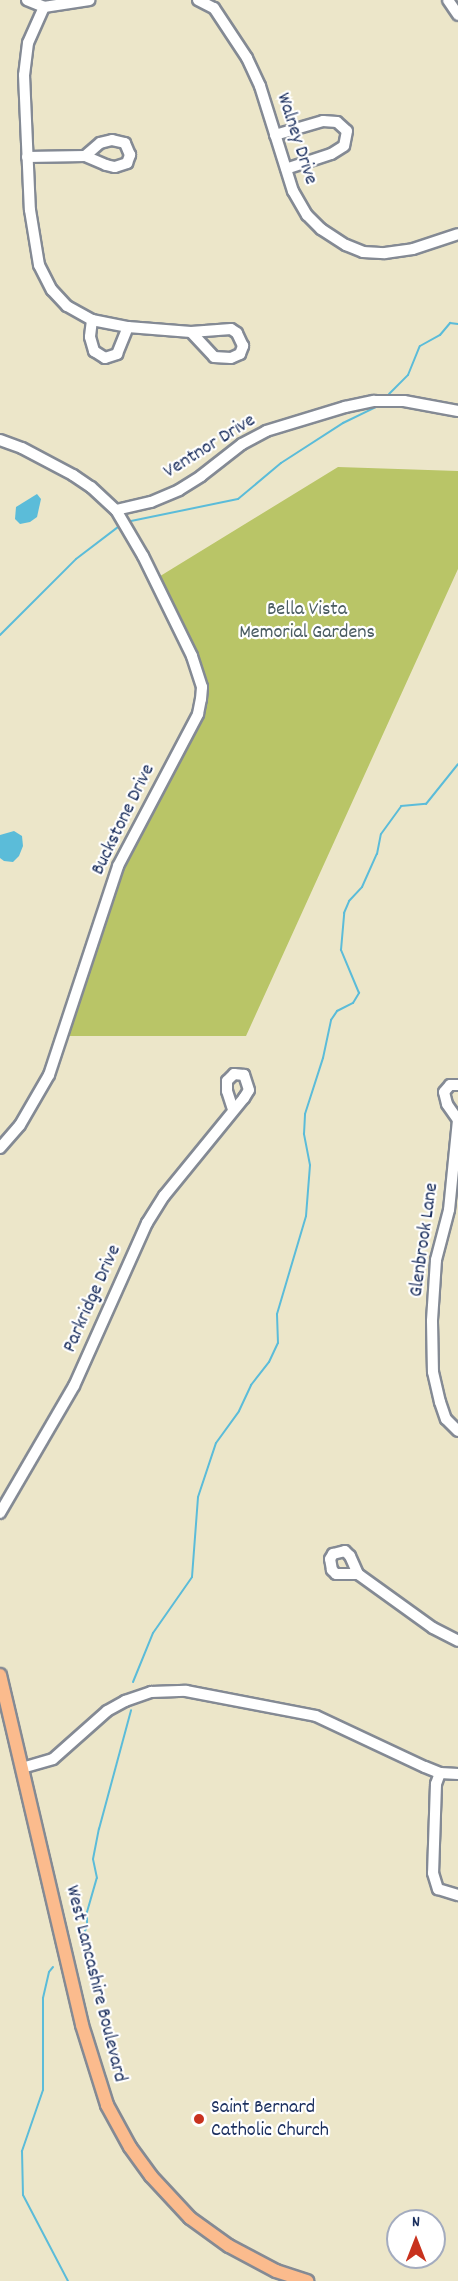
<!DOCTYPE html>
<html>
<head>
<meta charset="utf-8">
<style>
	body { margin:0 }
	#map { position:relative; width:458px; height:2281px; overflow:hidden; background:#ece6c9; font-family:Dekko,sans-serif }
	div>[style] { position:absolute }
	.green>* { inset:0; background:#b9c567 }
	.water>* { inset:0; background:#5bbcd9 }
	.stream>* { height:2px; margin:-1px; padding:0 1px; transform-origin:1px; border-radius:1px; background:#5bbcd9 }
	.roads { filter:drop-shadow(2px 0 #848a94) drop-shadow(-2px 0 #848a94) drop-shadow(0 2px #848a94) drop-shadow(0 -2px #848a94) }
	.minor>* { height:10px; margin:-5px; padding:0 5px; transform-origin:5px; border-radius:5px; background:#fff }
	.major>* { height:12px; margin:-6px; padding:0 6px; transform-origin:6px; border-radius:6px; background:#fbbb8d }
	.dots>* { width:16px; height:16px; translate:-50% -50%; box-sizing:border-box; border:3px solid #fff; border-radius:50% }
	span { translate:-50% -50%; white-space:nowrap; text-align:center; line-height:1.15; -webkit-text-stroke:4.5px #fff; paint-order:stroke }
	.street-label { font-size:20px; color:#1b2f5e }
	.park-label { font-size:20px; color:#4a5c61 }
	.poi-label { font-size:20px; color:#1b2f5e }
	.left { translate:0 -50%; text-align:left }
	.north { position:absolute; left:386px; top:2209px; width:60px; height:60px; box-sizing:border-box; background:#fff; border:2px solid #a4acbf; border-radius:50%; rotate:0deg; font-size:16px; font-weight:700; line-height:24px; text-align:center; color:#1b2f5e }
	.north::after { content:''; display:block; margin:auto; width:21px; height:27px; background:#c8321e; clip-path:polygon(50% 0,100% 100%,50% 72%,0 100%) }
</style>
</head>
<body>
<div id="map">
	<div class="green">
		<div style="clip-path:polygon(338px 467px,458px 471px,458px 569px,246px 1036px,67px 1036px,110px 898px,205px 697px,157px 578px)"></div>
	</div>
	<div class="water">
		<div style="clip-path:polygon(37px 494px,41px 499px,37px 517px,30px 522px,20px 524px,15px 519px,16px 507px)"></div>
		<div style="clip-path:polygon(14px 831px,22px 836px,23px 846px,19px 856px,13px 862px,4px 861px,0 858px,0 835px)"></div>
	</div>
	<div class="stream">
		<div style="left:389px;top:394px;width:27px;rotate:-45deg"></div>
		<div style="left:408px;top:375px;width:31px;rotate:-68deg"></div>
		<div style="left:420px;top:346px;width:23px;rotate:-29deg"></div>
		<div style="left:440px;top:335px;width:16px;rotate:-50deg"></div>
		<div style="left:450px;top:323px;width:8px;rotate:7deg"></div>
		<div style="left:131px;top:521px;width:109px;rotate:-11.6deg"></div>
		<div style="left:238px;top:499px;width:56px;rotate:-39.9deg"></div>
		<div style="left:281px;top:463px;width:74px;rotate:-32.8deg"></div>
		<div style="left:343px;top:423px;width:37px;rotate:-26deg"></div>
		<div style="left:0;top:635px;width:107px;rotate:-45deg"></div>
		<div style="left:76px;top:559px;width:53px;rotate:-37.3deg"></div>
		<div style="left:133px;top:1682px;width:53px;rotate:-67.8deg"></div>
		<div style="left:153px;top:1633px;width:68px;rotate:-55.1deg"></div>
		<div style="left:192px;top:1577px;width:80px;rotate:-85.7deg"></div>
		<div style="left:198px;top:1497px;width:57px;rotate:-71.6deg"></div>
		<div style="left:216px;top:1443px;width:39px;rotate:-54deg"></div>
		<div style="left:239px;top:1411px;width:29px;rotate:-65deg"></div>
		<div style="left:251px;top:1385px;width:29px;rotate:-52deg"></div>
		<div style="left:269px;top:1362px;width:21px;rotate:-65deg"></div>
		<div style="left:278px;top:1343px;width:29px;rotate:-92deg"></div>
		<div style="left:277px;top:1314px;width:102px;rotate:-73.5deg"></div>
		<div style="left:306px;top:1216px;width:51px;rotate:-85.5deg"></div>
		<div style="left:310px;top:1165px;width:32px;rotate:-101deg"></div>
		<div style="left:304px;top:1134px;width:20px;rotate:-87deg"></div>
		<div style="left:305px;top:1114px;width:59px;rotate:-72.2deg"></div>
		<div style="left:323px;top:1058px;width:39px;rotate:-78deg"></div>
		<div style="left:331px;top:1020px;width:11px;rotate:-56deg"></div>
		<div style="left:337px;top:1011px;width:18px;rotate:-27deg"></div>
		<div style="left:353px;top:1003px;width:12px;rotate:-59deg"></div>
		<div style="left:359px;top:993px;width:47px;rotate:-112.7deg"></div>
		<div style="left:341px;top:950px;width:37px;rotate:-85deg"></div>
		<div style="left:344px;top:913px;width:13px;rotate:-67deg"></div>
		<div style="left:349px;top:901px;width:19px;rotate:-47deg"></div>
		<div style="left:362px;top:887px;width:36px;rotate:-66deg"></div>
		<div style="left:377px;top:854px;width:20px;rotate:-79deg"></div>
		<div style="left:381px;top:834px;width:34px;rotate:-54deg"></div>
		<div style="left:401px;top:806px;width:25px;rotate:-5deg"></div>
		<div style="left:426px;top:804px;width:51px;rotate:-51.3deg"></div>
		<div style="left:81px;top:1941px;width:16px;rotate:-68deg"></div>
		<div style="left:87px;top:1926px;width:14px;rotate:-90deg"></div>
		<div style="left:87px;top:1912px;width:35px;rotate:-74deg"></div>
		<div style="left:97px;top:1878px;width:19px;rotate:-102deg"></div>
		<div style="left:93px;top:1859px;width:31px;rotate:-79deg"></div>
		<div style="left:99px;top:1829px;width:123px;rotate:-74.9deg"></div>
		<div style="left:53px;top:1967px;width:6px;rotate:129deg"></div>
		<div style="left:49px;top:1972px;width:27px;rotate:103deg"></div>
		<div style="left:43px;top:1998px;width:92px;rotate:90deg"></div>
		<div style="left:43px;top:2090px;width:65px;rotate:109deg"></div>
		<div style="left:22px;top:2151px;width:44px;rotate:88.7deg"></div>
		<div style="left:23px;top:2195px;width:97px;rotate:62.4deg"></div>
	</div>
	<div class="roads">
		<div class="minor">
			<div style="left:27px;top:0;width:18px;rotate:22deg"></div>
			<div style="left:44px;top:7px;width:46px;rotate:-8.8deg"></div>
			<div style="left:198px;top:0;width:18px;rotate:27deg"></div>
			<div style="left:214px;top:8px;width:60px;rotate:56.6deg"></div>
			<div style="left:247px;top:58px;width:31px;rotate:65deg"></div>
			<div style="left:260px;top:86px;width:110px;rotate:72.6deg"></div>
			<div style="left:293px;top:191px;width:28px;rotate:60deg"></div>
			<div style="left:307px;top:215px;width:20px;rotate:45deg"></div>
			<div style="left:321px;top:229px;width:30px;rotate:33deg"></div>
			<div style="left:346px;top:245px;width:18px;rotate:22deg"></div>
			<div style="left:363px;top:252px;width:22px;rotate:3deg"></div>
			<div style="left:385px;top:253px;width:28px;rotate:-8deg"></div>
			<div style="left:413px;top:249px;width:47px;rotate:-18.4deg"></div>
			<div style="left:448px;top:0;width:18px;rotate:56deg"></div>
			<div style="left:44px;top:7px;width:39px;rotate:114deg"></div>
			<div style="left:28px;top:43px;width:32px;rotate:97deg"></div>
			<div style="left:24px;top:75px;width:135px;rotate:87.5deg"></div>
			<div style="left:30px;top:210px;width:56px;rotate:80.7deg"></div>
			<div style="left:39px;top:265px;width:28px;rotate:63deg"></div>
			<div style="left:52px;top:290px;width:22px;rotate:47deg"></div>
			<div style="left:67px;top:306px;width:29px;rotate:29deg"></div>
			<div style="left:92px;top:320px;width:37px;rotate:11deg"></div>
			<div style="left:128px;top:327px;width:63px;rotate:4.5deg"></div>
			<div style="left:191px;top:332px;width:34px;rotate:47deg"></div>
			<div style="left:214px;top:357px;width:17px;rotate:3deg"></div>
			<div style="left:231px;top:358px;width:10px;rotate:-24deg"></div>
			<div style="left:240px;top:354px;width:9px;rotate:-69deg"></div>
			<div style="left:243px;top:346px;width:14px;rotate:-115deg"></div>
			<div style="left:237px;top:333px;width:7px;rotate:-146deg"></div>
			<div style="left:231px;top:329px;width:40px;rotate:175.7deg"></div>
			<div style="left:275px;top:135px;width:50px;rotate:-16.3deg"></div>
			<div style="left:323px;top:121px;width:14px;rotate:4deg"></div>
			<div style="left:337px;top:122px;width:13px;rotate:42deg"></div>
			<div style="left:347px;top:131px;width:15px;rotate:101deg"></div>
			<div style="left:344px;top:146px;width:15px;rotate:148deg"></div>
			<div style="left:331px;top:154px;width:47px;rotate:161.6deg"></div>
			<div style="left:27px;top:157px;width:58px;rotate:-1deg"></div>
			<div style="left:85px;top:156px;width:23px;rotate:23deg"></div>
			<div style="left:106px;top:165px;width:9px;rotate:13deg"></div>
			<div style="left:115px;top:167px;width:13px;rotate:-18deg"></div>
			<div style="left:127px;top:163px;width:9px;rotate:-69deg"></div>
			<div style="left:130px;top:155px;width:13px;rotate:-113deg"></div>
			<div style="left:125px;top:143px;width:13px;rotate:-167deg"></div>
			<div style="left:112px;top:140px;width:12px;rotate:166deg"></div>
			<div style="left:100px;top:143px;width:20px;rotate:139deg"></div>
			<div style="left:92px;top:320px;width:17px;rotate:97deg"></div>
			<div style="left:90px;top:337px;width:15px;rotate:74deg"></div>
			<div style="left:94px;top:351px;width:13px;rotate:32deg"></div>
			<div style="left:105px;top:358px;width:13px;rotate:-18deg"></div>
			<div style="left:117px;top:354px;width:29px;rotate:-68deg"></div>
			<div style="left:0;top:440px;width:23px;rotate:20deg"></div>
			<div style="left:22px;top:448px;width:58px;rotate:27.9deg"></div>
			<div style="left:73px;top:475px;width:22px;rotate:34deg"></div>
			<div style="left:91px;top:487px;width:34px;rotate:43deg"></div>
			<div style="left:116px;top:510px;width:36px;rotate:-13deg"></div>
			<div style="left:151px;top:502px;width:30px;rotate:-23deg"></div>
			<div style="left:179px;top:490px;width:26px;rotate:-32deg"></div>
			<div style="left:201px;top:476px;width:52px;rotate:-38deg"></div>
			<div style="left:242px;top:444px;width:27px;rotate:-28deg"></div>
			<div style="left:266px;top:431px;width:83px;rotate:-16.9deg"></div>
			<div style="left:345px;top:407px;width:30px;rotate:-12deg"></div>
			<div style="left:374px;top:401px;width:30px"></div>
			<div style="left:404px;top:401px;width:55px;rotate:10.5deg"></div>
			<div style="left:458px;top:1120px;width:90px;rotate:95.7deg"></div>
			<div style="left:449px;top:1210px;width:52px;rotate:104.6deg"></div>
			<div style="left:436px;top:1260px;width:61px;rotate:93.8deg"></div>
			<div style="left:432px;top:1321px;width:51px;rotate:88.9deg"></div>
			<div style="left:433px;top:1372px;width:31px;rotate:77deg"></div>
			<div style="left:440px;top:1402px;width:18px;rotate:71deg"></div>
			<div style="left:446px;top:1419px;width:17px;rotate:45deg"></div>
			<div style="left:458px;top:1120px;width:19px;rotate:-125deg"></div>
			<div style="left:447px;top:1104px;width:12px;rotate:-104deg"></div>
			<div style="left:444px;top:1092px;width:9px;rotate:-49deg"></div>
			<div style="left:450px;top:1085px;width:8px"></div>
			<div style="left:0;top:1148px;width:30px;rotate:-49deg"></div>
			<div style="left:20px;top:1125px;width:58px;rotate:-59.9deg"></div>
			<div style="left:49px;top:1075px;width:220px;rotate:-71.7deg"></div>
			<div style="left:118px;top:866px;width:172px;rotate:-62.2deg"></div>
			<div style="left:198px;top:714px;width:15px;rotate:-79deg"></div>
			<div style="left:201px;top:699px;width:12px;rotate:-85deg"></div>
			<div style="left:202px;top:687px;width:33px;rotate:-108deg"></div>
			<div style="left:192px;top:656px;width:111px;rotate:-116.1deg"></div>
			<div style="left:143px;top:556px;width:53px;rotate:-120.4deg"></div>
			<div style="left:0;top:1513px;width:147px;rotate:-59.8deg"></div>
			<div style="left:74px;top:1386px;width:179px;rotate:-65.9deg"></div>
			<div style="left:147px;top:1223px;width:32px;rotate:-58deg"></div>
			<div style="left:164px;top:1196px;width:127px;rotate:-50.8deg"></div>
			<div style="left:244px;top:1098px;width:9px;rotate:-58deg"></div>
			<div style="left:249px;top:1090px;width:16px;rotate:-108deg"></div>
			<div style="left:244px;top:1075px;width:10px;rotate:-174deg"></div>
			<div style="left:234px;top:1074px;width:10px;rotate:135deg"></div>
			<div style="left:227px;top:1081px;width:10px;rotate:90deg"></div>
			<div style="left:227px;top:1091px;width:20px;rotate:72deg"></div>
			<div style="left:358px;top:1574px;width:22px;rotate:180deg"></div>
			<div style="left:336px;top:1574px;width:6px;rotate:-135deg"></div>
			<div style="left:332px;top:1570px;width:11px;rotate:-100deg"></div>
			<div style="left:330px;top:1559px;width:6px;rotate:-59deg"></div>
			<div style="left:333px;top:1554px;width:12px;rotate:-14deg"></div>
			<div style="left:345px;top:1551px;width:7px;rotate:45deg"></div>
			<div style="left:350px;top:1556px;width:20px;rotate:66deg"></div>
			<div style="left:358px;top:1574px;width:92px;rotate:35.8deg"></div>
			<div style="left:433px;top:1628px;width:28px;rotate:27deg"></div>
			<div style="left:22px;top:1768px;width:32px;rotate:-16deg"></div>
			<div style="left:53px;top:1759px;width:72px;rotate:-41.6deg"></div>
			<div style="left:107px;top:1711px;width:21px;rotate:-29deg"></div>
			<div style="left:125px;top:1701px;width:28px;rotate:-19deg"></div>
			<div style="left:151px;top:1692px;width:35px;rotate:-2deg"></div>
			<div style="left:186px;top:1691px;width:132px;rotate:10.9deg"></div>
			<div style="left:316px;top:1716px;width:120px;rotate:25.1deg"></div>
			<div style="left:425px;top:1767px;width:16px;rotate:22deg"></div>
			<div style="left:440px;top:1773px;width:18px;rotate:3deg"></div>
			<div style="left:440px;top:1773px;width:12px;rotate:110deg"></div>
			<div style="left:436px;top:1784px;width:89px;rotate:91.9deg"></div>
			<div style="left:433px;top:1873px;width:17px;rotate:73deg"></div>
			<div style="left:438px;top:1889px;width:21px;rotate:17deg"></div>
		</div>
		<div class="major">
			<div style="left:0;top:1675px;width:359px;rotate:76.8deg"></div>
			<div style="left:82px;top:2025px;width:84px;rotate:72.6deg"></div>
			<div style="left:107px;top:2105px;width:48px;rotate:61.3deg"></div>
			<div style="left:130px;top:2147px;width:36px;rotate:54deg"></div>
			<div style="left:151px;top:2176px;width:57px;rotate:47.1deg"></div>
			<div style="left:190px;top:2218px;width:48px;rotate:35.7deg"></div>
			<div style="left:229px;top:2246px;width:53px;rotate:28deg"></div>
			<div style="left:276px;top:2271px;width:33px;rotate:18deg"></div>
		</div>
	</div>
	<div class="dots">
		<div style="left:199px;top:2119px;background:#c8321e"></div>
	</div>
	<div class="street-label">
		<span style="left:296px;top:139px;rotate:72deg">Walney Drive</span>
		<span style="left:210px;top:447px;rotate:-32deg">Ventnor Drive</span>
		<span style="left:124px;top:820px;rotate:-64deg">Buckstone Drive</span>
		<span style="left:425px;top:1240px;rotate:-82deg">Glenbrook Lane</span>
		<span style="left:93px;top:1299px;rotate:-66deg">Parkridge Drive</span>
		<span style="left:95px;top:1984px;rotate:76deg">West Lancashire Boulevard</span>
	</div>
	<div class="park-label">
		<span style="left:307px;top:622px">Bella Vista<br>Memorial Gardens</span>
	</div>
	<div class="poi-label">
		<span class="left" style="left:211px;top:2120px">Saint Bernard<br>Catholic Church</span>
	</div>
	<div class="north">N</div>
</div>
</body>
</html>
